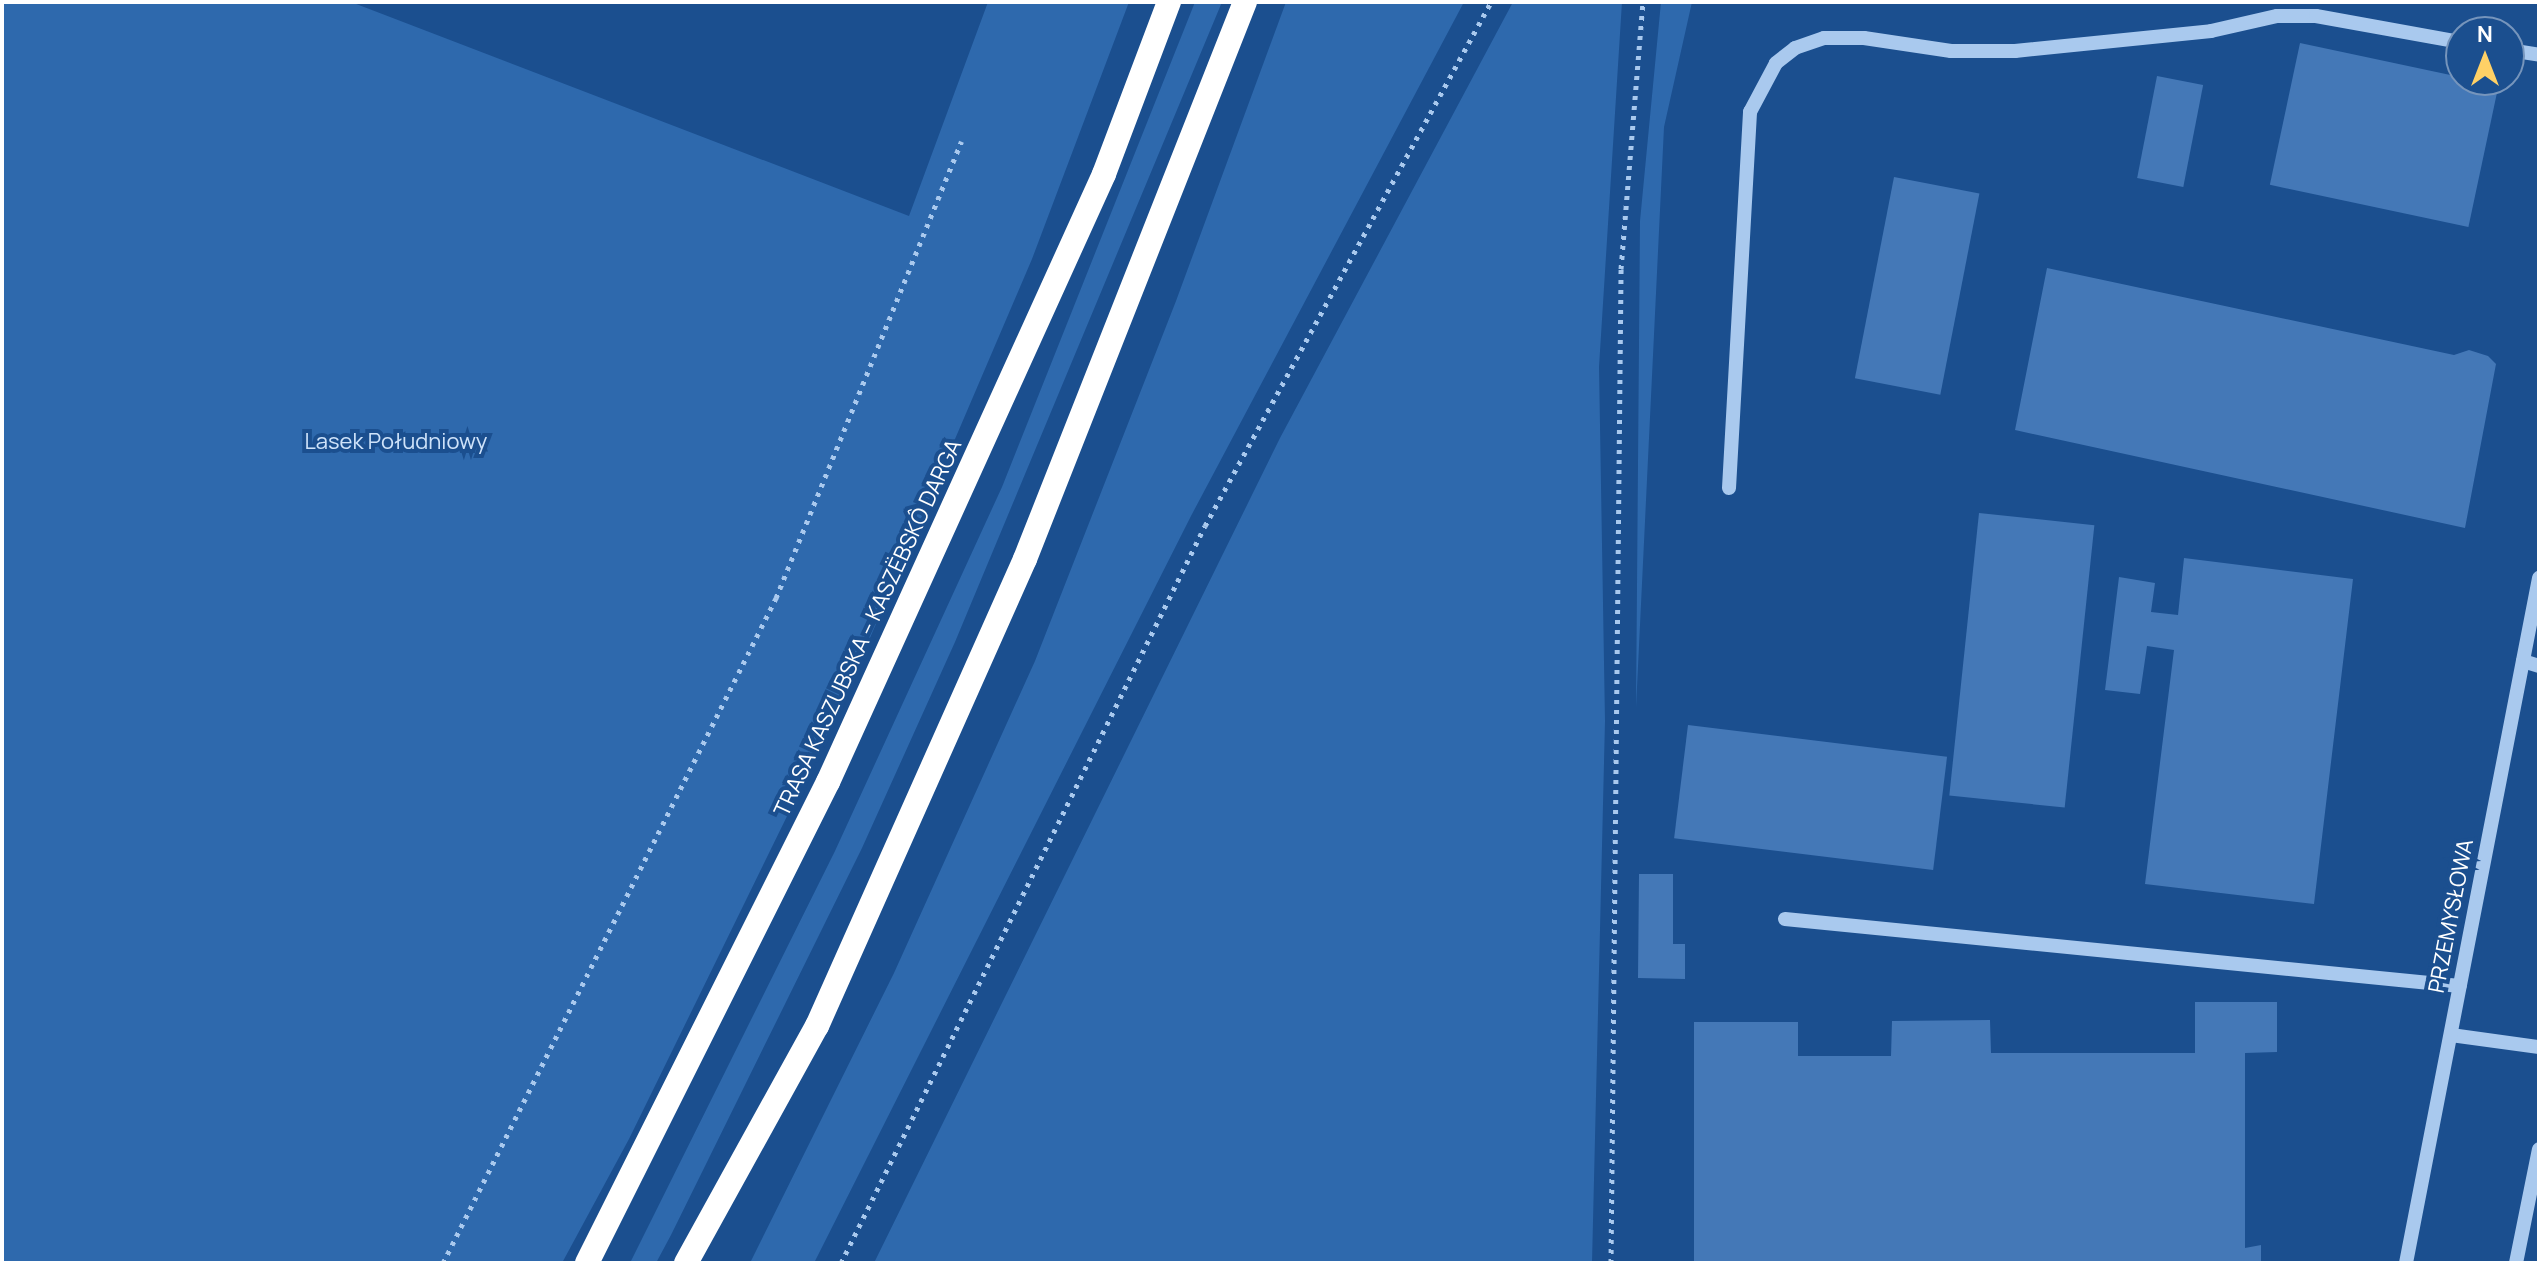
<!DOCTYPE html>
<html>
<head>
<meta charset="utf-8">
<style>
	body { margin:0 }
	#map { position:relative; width:2541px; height:1265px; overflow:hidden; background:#1b4f8f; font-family:Manrope,sans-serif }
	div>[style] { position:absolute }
	.green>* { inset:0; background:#2e69ad }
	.building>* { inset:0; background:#4478b7; transform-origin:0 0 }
	.path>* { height:5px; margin-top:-2.5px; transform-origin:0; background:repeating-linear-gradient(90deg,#a9c9ee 0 4px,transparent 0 10px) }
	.minor>* { height:14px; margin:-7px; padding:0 7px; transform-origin:7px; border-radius:7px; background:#a9c9ee }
	.highway>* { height:24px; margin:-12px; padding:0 12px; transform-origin:12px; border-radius:12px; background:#fff }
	span { translate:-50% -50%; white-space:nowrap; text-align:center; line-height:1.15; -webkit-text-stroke:8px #1b4f8f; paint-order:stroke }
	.park-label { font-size:22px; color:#cfe3fa }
	.street-label { font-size:22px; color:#fff }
	.frame { position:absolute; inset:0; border:4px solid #fff; pointer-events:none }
	.north { position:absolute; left:2445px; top:16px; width:80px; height:80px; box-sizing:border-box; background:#1b4f8f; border:2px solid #7695bc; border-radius:50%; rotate:0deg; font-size:22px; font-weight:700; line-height:32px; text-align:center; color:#fff }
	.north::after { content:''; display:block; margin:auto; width:28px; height:36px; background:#ffd166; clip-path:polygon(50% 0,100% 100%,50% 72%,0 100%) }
</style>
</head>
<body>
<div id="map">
	<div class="green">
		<div style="clip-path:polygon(2px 2px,351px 2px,909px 216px,988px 2px,1129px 2px,1032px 259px,840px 708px,629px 1139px,562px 1263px,2px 1263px)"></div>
		<div style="clip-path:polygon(1195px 2px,1222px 2px,955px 642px,862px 848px,671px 1235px,656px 1263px,630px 1263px,835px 851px,1002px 487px)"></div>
		<div style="clip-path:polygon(1286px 2px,1464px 2px,1191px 516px,814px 1263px,750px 1263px,894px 973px,1035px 661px,1176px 301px)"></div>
		<div style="clip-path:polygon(1513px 2px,1622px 2px,1599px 367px,1605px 721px,1592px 1263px,874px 1263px,1280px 438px)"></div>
		<div style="clip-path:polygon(1661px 2px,1692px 2px,1664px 127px,1636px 708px,1640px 221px)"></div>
	</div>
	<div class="building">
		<div style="left:2300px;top:43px;width:203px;height:145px;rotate:12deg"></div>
		<div style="left:2157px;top:76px;width:47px;height:104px;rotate:11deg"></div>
		<div style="left:1894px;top:177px;width:87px;height:205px;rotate:11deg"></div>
		<div style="clip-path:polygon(2047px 268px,2454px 355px,2469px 350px,2488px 356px,2496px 364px,2465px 528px,2015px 430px)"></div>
		<div style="left:1979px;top:513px;width:116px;height:284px;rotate:6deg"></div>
		<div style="clip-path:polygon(2184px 558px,2353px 579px,2314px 904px,2145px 884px,2174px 650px,2147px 646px,2140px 694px,2105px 690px,2119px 577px,2155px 583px,2151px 612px,2178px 615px)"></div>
		<div style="left:1688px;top:725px;width:261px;height:114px;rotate:7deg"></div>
		<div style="clip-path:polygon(1639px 874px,1673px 874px,1673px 944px,1685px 944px,1685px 979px,1638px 978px)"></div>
		<div style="clip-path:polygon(2195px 1002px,2277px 1002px,2277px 1052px,2245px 1053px,2245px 1248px,2261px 1245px,2261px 1263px,1694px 1263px,1694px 1022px,1798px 1022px,1798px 1056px,1891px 1056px,1892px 1021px,1990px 1020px,1991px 1053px,2195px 1053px)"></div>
	</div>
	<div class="path">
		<div style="left:443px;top:1263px;width:744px;rotate:-63.4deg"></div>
		<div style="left:776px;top:598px;width:493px;rotate:-67.9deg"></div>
		<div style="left:841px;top:1263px;width:822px;rotate:-63.72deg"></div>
		<div style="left:1205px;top:526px;width:597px;rotate:-61.37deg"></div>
		<div style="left:1611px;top:1263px;width:994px;rotate:-89.42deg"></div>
		<div style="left:1621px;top:269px;width:268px;rotate:-85.3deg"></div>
	</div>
	<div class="minor">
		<div style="left:2509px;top:50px;width:30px;rotate:9deg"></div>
		<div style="left:1729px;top:488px;width:377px;rotate:-86.8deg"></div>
		<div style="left:1750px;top:112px;width:55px;rotate:-62deg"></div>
		<div style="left:1776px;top:63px;width:24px;rotate:-38deg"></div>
		<div style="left:1795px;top:48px;width:31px;rotate:-19deg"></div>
		<div style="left:1824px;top:38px;width:40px"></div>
		<div style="left:1864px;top:38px;width:88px;rotate:8.5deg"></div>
		<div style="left:1951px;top:51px;width:64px"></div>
		<div style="left:2015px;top:51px;width:197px;rotate:-5.8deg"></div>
		<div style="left:2211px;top:31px;width:68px;rotate:-12.8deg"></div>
		<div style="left:2277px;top:16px;width:39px"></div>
		<div style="left:2316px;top:16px;width:147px;rotate:10.2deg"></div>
		<div style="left:2523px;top:661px;width:17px;rotate:17deg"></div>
		<div style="left:1785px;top:919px;width:678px;rotate:5.67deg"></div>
		<div style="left:2451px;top:1035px;width:89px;rotate:7.8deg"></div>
		<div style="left:2406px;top:1263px;width:698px;rotate:-79.01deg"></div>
		<div style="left:2516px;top:1263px;width:116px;rotate:-78.6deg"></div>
	</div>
	<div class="highway">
		<div style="left:587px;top:1263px;width:538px;rotate:-63.39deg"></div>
		<div style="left:828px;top:782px;width:668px;rotate:-65.58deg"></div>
		<div style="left:1104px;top:174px;width:184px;rotate:-69.3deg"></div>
		<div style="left:686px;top:1263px;width:271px;rotate:-61.1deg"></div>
		<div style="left:817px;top:1026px;width:511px;rotate:-65.99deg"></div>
		<div style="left:1025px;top:559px;width:599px;rotate:-68.45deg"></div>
	</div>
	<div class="park-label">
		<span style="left:396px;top:442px">Lasek Południowy</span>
	</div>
	<div class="street-label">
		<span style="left:868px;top:628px;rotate:-65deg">TRASA KASZUBSKA – KASZËBSKÔ DARGA</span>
		<span style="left:2451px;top:916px;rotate:-79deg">PRZEMYSŁOWA</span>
	</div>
	<div class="frame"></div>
	<div class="north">N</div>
</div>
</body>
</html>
